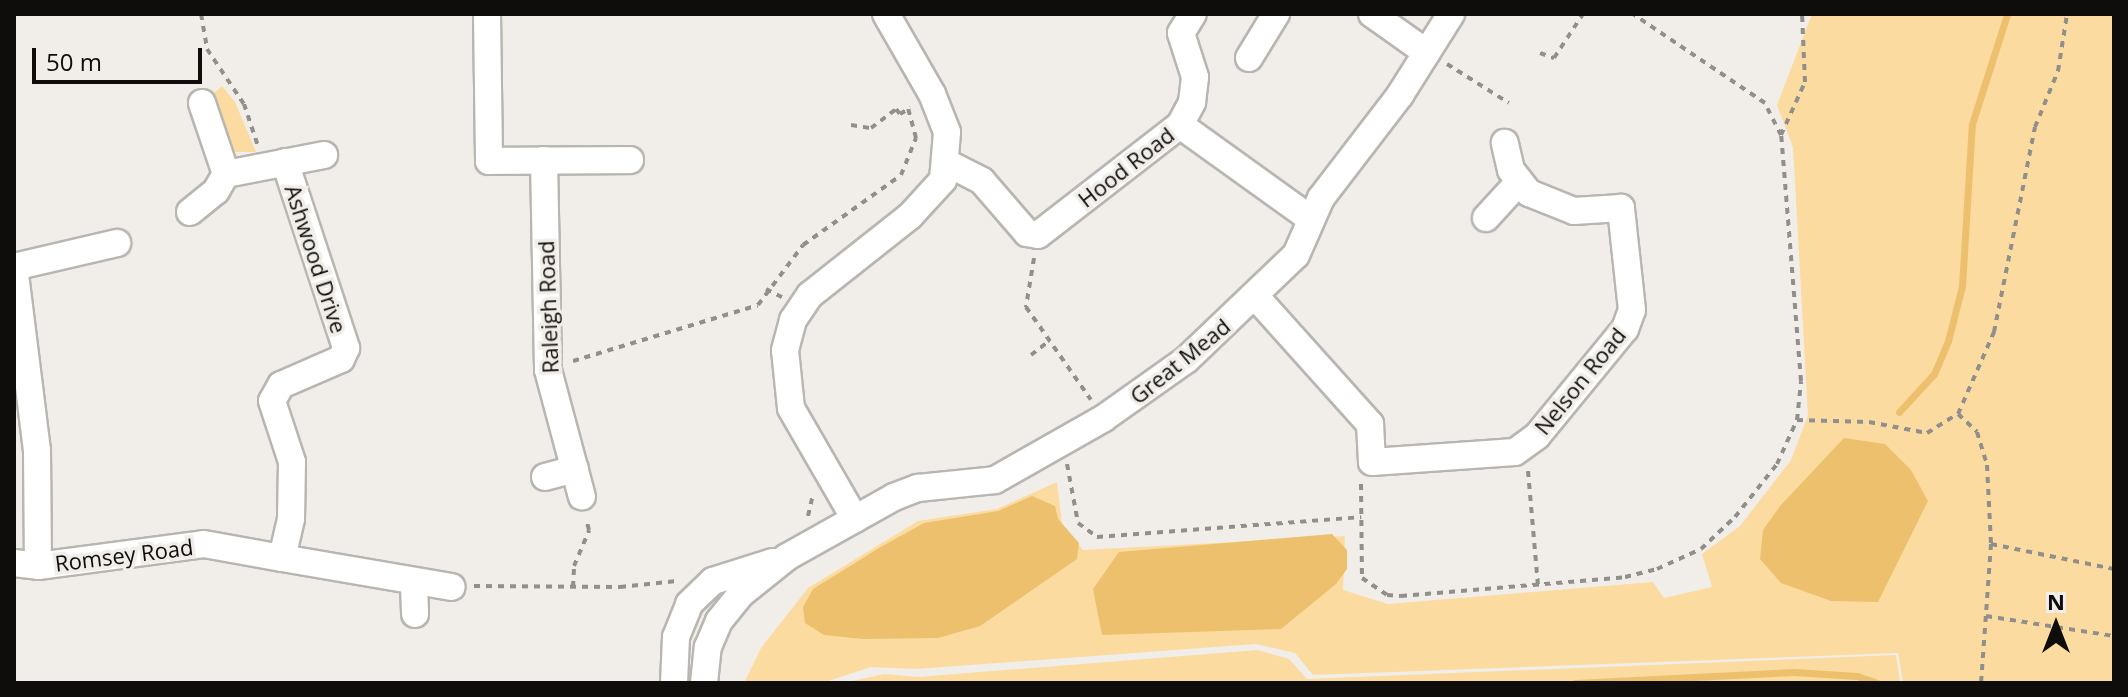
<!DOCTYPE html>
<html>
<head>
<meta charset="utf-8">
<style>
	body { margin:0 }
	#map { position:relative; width:2128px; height:697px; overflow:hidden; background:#f1eee9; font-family:"Open Sans",sans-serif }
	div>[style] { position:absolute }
	.green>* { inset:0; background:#fcdba0 }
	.water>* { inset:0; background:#ecc06d }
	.stream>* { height:7px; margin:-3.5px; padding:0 3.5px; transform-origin:3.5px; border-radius:3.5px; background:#ecc06d }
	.path>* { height:4px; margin-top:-2px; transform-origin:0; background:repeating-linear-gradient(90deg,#918f8b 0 6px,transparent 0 12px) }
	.roads { filter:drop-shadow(2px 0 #b9b6b1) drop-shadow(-2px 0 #b9b6b1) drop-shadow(0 2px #b9b6b1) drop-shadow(0 -2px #b9b6b1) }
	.minor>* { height:26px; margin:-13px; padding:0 13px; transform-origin:13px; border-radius:13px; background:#fff }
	span { translate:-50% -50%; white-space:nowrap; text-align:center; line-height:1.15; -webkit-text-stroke:7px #f1eee9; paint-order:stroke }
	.street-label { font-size:22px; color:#0e0d0b }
	.frame { position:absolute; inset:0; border:16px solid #0e0d0b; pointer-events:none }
	.north { position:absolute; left:2016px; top:585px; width:80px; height:80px; -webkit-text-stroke:6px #f1eee9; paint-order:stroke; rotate:0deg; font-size:22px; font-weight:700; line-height:32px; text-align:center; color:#0e0d0b }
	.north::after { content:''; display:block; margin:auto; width:28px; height:36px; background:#0e0d0b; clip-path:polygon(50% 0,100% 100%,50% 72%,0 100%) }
	.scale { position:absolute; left:32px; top:48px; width:170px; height:36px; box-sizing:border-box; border:4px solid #0e0d0b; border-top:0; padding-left:10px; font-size:24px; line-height:28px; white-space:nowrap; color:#0e0d0b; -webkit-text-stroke:6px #f1eee9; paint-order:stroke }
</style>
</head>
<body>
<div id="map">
	<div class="green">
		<div style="clip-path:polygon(1812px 14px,2114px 14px,2114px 683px,1903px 683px,1898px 653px,1313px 675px,1295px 653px,1256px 644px,916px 669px,871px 667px,822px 683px,744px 683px,761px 648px,808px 588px,918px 521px,997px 509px,1057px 482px,1062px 524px,1083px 550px,1345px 536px,1343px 590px,1388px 604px,1653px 582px,1664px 598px,1712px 587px,1702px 554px,1740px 526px,1791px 460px,1808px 415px,1793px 147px,1777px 105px)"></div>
		<div style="clip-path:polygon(222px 86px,235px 102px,256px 152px,233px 152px,212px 131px,212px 95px)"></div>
		<div style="clip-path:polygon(1258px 650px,1289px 659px,1307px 679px,1896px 655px,1900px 683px,843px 683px,884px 674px,917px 677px)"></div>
	</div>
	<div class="water">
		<div style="clip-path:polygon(1844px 438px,1885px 444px,1911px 470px,1928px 501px,1878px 602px,1831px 601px,1781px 583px,1760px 559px,1763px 530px,1780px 506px)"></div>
		<div style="clip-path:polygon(1032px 496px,1055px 506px,1058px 519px,1079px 543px,1077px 559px,980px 626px,938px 638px,863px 639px,824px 635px,805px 623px,803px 607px,813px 589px,879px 548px,924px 523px,998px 511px)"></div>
		<div style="clip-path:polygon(1332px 534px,1347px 550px,1347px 569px,1336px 584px,1281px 629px,1102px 635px,1093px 589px,1119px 552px)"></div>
	</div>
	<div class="stream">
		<div style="left:1899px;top:412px;width:52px;rotate:-47.4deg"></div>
		<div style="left:1934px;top:374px;width:36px;rotate:-67deg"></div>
		<div style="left:1948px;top:341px;width:57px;rotate:-75.7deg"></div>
		<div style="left:1962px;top:286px;width:162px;rotate:-86.5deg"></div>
		<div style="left:1972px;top:124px;width:115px;rotate:-72.3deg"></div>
		<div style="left:1575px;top:683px;width:219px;rotate:-2.9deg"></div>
		<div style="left:1794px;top:672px;width:63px;rotate:3.6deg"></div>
		<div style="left:1857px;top:676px;width:21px;rotate:19deg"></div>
	</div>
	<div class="path">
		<div style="left:201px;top:14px;width:36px;rotate:80deg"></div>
		<div style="left:207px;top:49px;width:66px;rotate:56.1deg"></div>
		<div style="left:244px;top:104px;width:44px;rotate:71.6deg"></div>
		<div style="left:1540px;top:53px;width:15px;rotate:20deg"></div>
		<div style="left:1554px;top:58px;width:53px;rotate:-56.6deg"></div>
		<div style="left:1447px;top:64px;width:73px;rotate:32.2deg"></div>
		<div style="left:851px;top:125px;width:20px;rotate:9deg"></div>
		<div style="left:871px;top:128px;width:31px;rotate:-37deg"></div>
		<div style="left:896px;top:109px;width:6px;rotate:51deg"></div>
		<div style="left:900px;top:114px;width:12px;rotate:-31deg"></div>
		<div style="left:1781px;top:135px;width:58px;rotate:-65.6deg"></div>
		<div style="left:1805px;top:82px;width:68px;rotate:-92.5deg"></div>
		<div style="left:1034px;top:258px;width:50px;rotate:99.3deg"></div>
		<div style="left:1026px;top:307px;width:113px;rotate:55deg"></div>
		<div style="left:766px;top:289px;width:18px;rotate:27deg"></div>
		<div style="left:1031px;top:355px;width:23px;rotate:-38deg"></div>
		<div style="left:573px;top:361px;width:193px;rotate:-16.8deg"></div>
		<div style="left:758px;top:305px;width:75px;rotate:-53.1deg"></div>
		<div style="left:803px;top:245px;width:120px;rotate:-35.5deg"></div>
		<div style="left:901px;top:175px;width:40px;rotate:-68deg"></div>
		<div style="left:916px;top:138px;width:30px;rotate:-105deg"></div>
		<div style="left:1958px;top:414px;width:90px;rotate:-66.3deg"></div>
		<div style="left:1994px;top:332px;width:209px;rotate:-78.7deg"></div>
		<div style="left:2035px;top:127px;width:61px;rotate:-67.7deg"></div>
		<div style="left:2058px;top:71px;width:58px;rotate:-81deg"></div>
		<div style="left:1797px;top:420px;width:72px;rotate:1.6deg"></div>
		<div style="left:1869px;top:422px;width:59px;rotate:10.7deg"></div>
		<div style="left:1927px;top:433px;width:36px;rotate:-32deg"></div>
		<div style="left:1958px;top:414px;width:26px;rotate:43deg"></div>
		<div style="left:1977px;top:432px;width:34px;rotate:73deg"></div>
		<div style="left:1987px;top:465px;width:79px;rotate:87.1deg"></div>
		<div style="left:1991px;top:544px;width:139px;rotate:94.1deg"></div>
		<div style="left:1067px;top:464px;width:60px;rotate:79.4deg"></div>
		<div style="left:1078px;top:523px;width:24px;rotate:36deg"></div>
		<div style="left:1097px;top:537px;width:265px;rotate:-4.3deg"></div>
		<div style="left:1528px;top:471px;width:114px;rotate:85deg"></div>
		<div style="left:1361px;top:484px;width:94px;rotate:89.4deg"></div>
		<div style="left:1362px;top:578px;width:30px;rotate:34deg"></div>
		<div style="left:1387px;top:595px;width:14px;rotate:4deg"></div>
		<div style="left:1401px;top:596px;width:225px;rotate:-4.8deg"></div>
		<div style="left:1625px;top:577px;width:33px;rotate:-14deg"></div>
		<div style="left:1657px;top:569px;width:48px;rotate:-24.4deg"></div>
		<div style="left:1701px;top:549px;width:47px;rotate:-43.3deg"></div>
		<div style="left:1735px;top:517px;width:68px;rotate:-51.6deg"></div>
		<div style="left:1777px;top:464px;width:48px;rotate:-65.6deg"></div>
		<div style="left:1797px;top:420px;width:39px;rotate:-84deg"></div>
		<div style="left:1801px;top:381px;width:247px;rotate:-94.6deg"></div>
		<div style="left:1781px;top:135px;width:36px;rotate:-117deg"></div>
		<div style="left:1765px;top:103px;width:159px;rotate:-146deg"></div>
		<div style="left:808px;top:516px;width:23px;rotate:-77deg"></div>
		<div style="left:1991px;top:544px;width:126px;rotate:11.5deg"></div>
		<div style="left:474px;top:586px;width:146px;rotate:0.4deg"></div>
		<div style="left:620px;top:587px;width:57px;rotate:-6deg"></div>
		<div style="left:573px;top:587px;width:21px;rotate:-87deg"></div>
		<div style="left:574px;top:566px;width:39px;rotate:-67deg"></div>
		<div style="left:589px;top:530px;width:11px;rotate:-105deg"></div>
		<div style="left:1986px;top:616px;width:130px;rotate:8.9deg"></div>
	</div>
	<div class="roads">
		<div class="minor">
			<div style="left:487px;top:14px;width:147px;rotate:89.2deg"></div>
			<div style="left:489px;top:161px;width:141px;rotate:-0.4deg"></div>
			<div style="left:1372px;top:14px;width:67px;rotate:35.3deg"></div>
			<div style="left:1249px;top:58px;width:52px;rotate:-58.5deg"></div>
			<div style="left:1180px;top:125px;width:161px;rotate:35.7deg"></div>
			<div style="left:544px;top:160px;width:210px;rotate:88.9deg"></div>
			<div style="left:548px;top:370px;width:131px;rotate:75deg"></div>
			<div style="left:285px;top:162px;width:196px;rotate:71.8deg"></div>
			<div style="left:346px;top:348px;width:12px;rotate:114deg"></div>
			<div style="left:341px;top:359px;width:65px;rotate:156.6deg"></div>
			<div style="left:281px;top:385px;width:18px;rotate:119deg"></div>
			<div style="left:272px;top:401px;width:64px;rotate:71.8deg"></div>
			<div style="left:292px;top:462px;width:57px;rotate:91deg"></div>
			<div style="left:291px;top:519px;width:40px;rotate:103deg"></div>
			<div style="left:282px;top:558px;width:172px;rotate:9.7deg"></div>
			<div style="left:947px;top:163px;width:39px;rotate:27deg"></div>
			<div style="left:982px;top:181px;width:69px;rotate:49.1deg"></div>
			<div style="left:1027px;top:233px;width:11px;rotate:10deg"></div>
			<div style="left:1038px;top:235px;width:180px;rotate:-37.8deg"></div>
			<div style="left:1180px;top:125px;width:26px;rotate:-62deg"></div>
			<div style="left:1192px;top:102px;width:25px;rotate:-83deg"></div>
			<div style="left:1195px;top:77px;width:46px;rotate:-107.7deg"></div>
			<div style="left:1181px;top:33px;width:22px;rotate:-58deg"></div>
			<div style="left:226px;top:174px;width:100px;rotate:-11deg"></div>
			<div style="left:190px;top:212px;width:33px;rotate:-39deg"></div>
			<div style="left:216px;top:191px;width:20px;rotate:-60deg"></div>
			<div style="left:226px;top:174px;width:75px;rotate:-108.7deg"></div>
			<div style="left:1486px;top:218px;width:47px;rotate:-47.6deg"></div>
			<div style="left:14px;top:266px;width:186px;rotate:82.9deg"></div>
			<div style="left:37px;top:451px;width:115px;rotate:89.5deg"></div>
			<div style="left:14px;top:267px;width:106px;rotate:-13.1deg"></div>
			<div style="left:1256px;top:297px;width:171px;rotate:48.1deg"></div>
			<div style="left:1370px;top:424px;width:38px;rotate:87deg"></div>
			<div style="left:1372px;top:462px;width:143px;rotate:-4deg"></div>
			<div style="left:1515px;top:452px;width:27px;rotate:-36deg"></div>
			<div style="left:1537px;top:436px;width:139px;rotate:-50.6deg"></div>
			<div style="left:1625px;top:329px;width:20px;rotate:-70deg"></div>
			<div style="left:1632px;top:310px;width:103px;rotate:-96.2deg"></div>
			<div style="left:1621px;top:208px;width:47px;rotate:176.3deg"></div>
			<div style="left:1574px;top:211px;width:48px;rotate:-158.2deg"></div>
			<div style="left:1529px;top:193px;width:29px;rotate:-128deg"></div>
			<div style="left:1511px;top:170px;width:28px;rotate:-103deg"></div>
			<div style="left:545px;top:477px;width:31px;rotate:-15deg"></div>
			<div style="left:855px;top:519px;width:128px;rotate:-120deg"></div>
			<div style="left:791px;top:408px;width:58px;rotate:-95.9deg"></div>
			<div style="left:785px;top:350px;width:31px;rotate:-75deg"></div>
			<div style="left:793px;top:320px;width:30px;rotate:-56deg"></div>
			<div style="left:810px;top:295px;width:127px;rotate:-38.3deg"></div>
			<div style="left:910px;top:216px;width:49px;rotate:-47.5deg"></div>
			<div style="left:943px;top:180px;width:48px;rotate:-85.2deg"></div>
			<div style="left:947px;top:132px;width:41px;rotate:-111.5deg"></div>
			<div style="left:932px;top:94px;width:92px;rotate:-119.9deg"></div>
			<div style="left:14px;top:563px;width:24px;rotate:7deg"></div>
			<div style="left:38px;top:566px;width:167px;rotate:-7.5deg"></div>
			<div style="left:204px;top:544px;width:79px;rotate:10.2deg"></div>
			<div style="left:414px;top:584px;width:30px;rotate:88deg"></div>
			<div style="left:674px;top:683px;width:46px;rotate:-87.5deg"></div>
			<div style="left:676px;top:637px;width:35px;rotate:-68deg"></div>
			<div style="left:689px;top:604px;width:33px;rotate:-44deg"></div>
			<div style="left:713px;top:581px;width:63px;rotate:-17.6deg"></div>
			<div style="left:704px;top:683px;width:36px;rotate:-84deg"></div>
			<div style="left:708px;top:647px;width:28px;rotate:-67deg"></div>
			<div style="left:719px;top:621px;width:36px;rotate:-51deg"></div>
			<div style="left:742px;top:593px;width:58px;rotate:-38.7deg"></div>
			<div style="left:787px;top:557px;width:123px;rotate:-29.3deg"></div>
			<div style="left:894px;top:497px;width:26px;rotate:-21deg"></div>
			<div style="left:918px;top:488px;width:77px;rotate:-5.9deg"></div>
			<div style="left:995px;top:480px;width:125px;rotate:-29.6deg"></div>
			<div style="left:1104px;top:418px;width:100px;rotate:-35.3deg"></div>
			<div style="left:1186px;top:360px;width:152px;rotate:-43.7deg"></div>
			<div style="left:1296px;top:255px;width:62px;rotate:-66.3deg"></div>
			<div style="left:1321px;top:198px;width:130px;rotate:-52.5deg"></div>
			<div style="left:1400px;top:95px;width:96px;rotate:-57.8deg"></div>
		</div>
	</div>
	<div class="street-label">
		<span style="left:1126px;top:167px;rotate:-38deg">Hood Road</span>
		<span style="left:316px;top:259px;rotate:72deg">Ashwood Drive</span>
		<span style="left:548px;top:307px;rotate:-92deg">Raleigh Road</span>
		<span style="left:1180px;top:361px;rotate:-39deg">Great Mead</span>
		<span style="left:1580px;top:381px;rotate:-51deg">Nelson Road</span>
		<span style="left:124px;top:555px;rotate:-7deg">Romsey Road</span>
	</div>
	<div class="frame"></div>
	<div class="north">N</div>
	<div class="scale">50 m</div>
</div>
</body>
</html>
